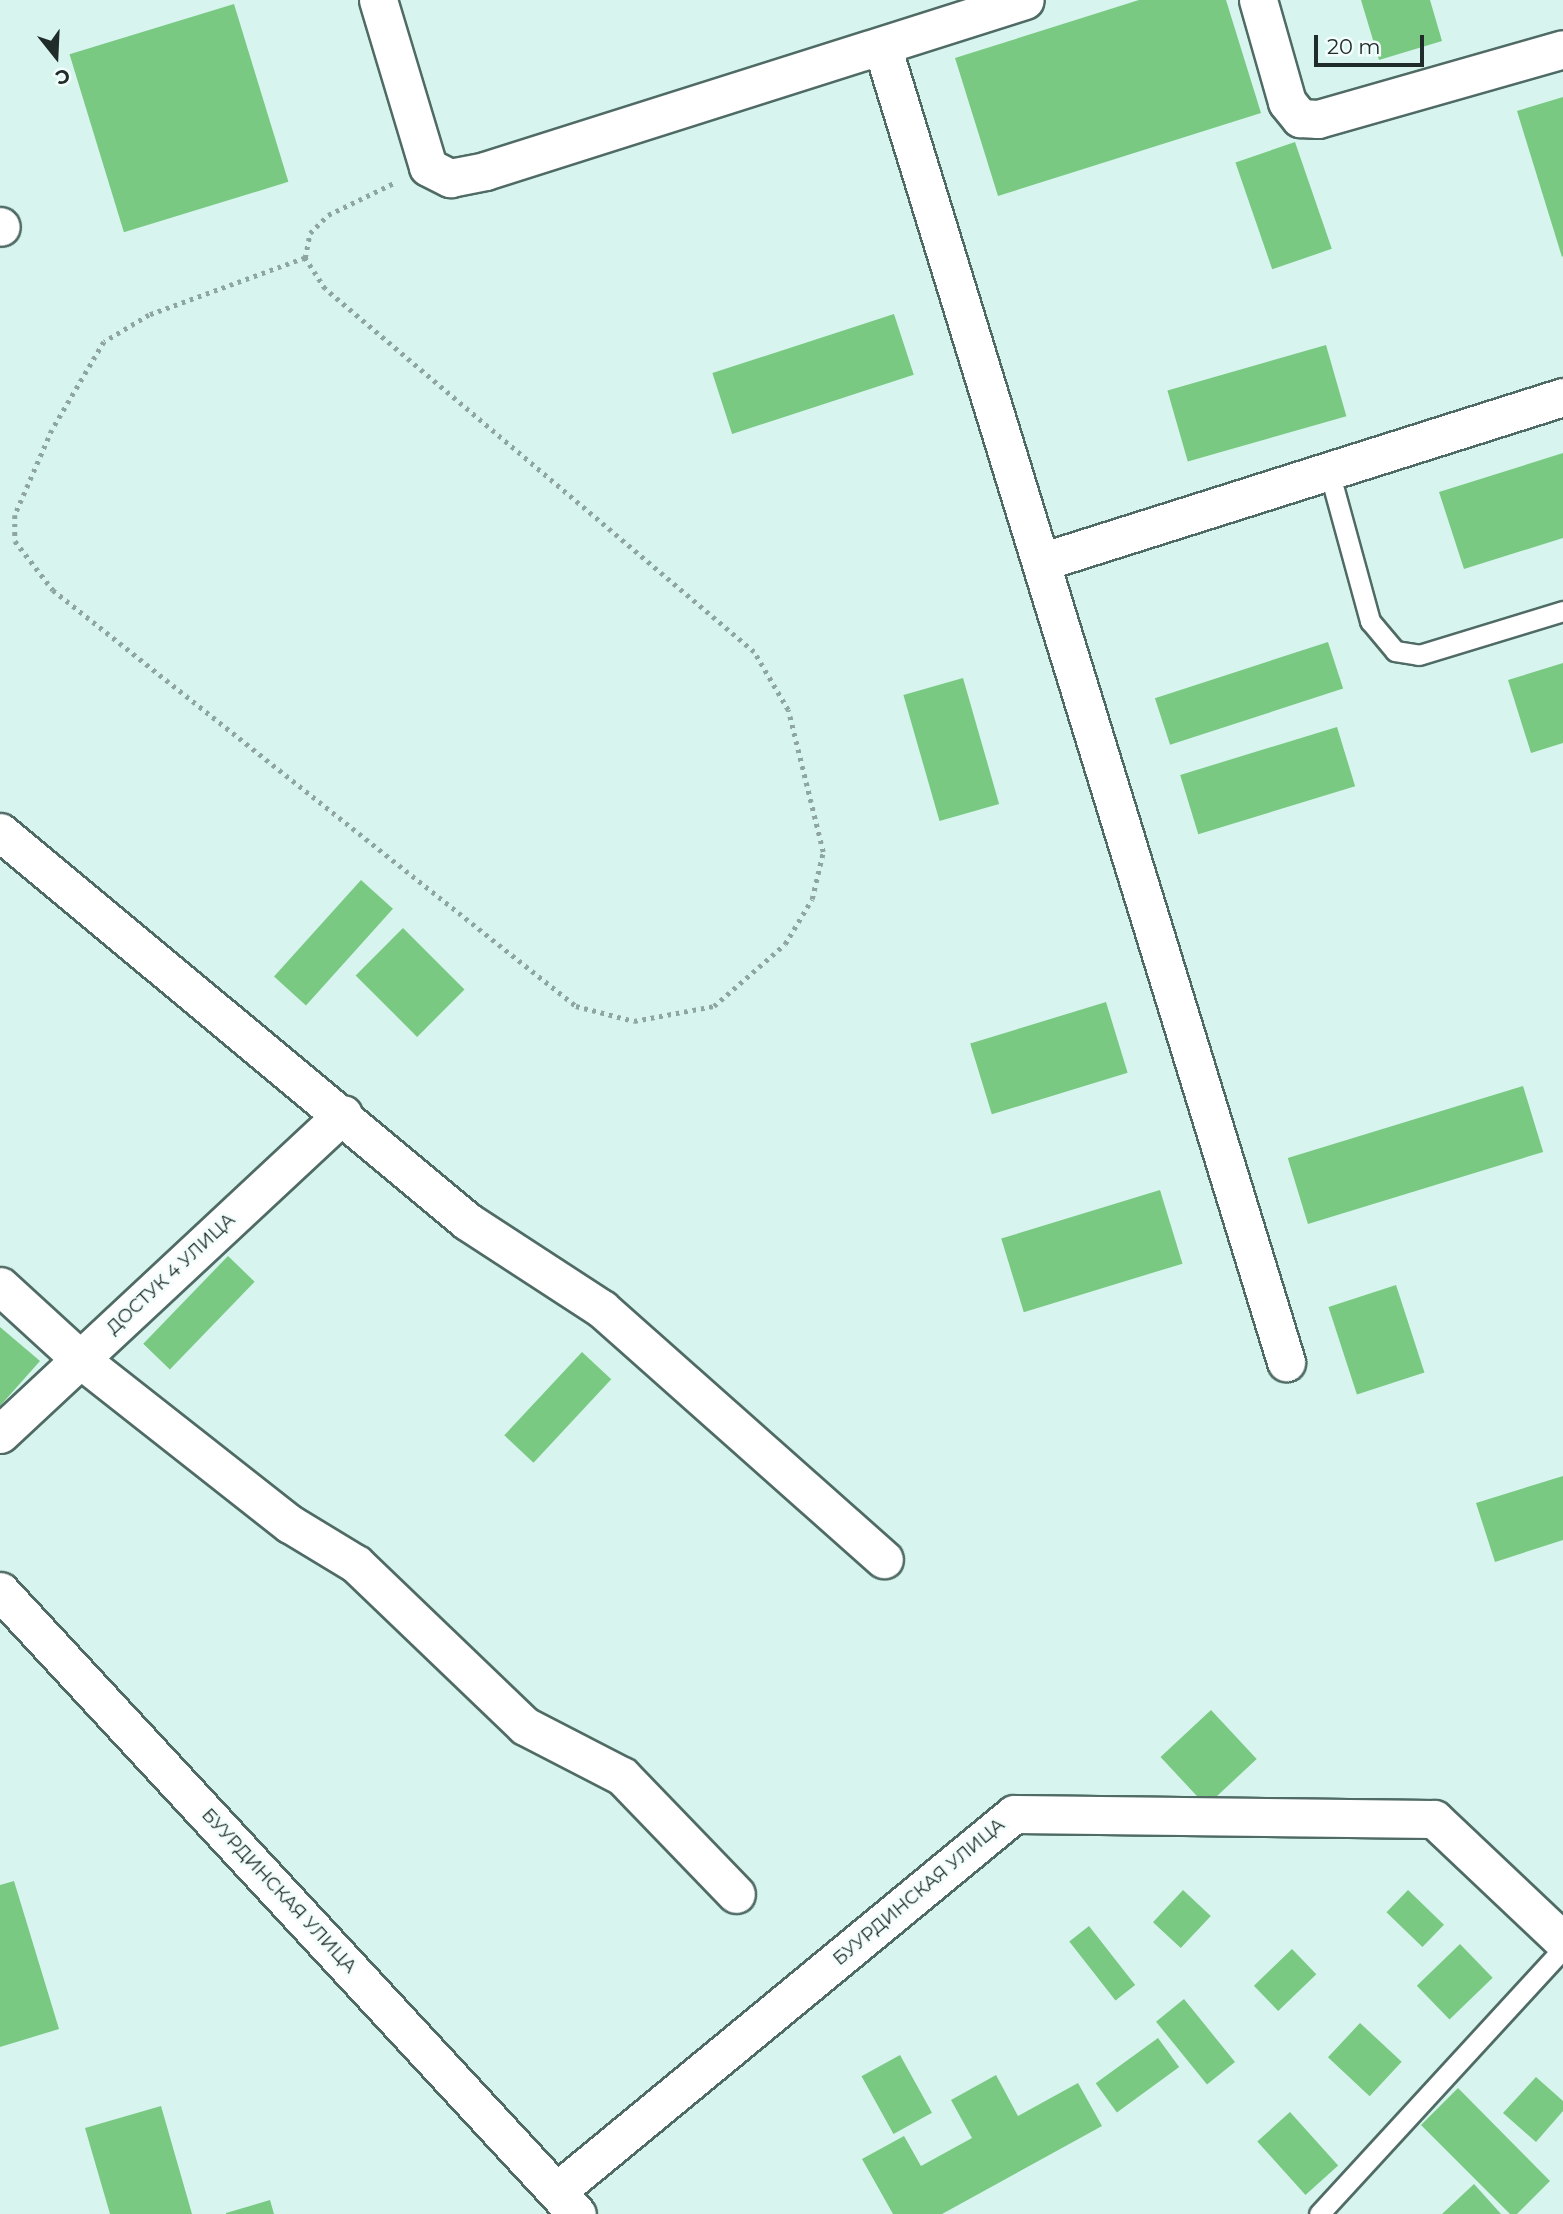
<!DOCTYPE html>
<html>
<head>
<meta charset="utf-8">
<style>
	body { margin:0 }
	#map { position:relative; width:1563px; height:2214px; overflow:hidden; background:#d7f5ee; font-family:Montserrat,sans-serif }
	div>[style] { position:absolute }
	.building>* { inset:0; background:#79c983; transform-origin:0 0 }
	.path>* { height:4.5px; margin-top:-2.25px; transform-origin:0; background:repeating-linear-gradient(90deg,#8fa5a0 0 3.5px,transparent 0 8.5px) }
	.roads { filter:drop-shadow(2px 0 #506b65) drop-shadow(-2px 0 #506b65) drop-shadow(0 2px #506b65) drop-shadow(0 -2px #506b65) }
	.service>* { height:19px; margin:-9.5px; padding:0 9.5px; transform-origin:9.5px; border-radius:9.5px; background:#fff }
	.minor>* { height:37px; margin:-18.5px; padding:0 18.5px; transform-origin:18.5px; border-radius:18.5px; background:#fff }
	span { translate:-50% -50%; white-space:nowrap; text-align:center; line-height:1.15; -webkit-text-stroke:5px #f2fefb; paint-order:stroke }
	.street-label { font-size:18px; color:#202c29 }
	.north { position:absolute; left:21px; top:21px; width:70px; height:70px; -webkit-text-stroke:5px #f2fefb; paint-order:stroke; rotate:162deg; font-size:19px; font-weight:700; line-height:28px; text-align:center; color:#202c29 }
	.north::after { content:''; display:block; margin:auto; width:24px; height:32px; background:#202c29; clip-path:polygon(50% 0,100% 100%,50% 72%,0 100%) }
	.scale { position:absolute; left:1314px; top:35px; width:110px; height:32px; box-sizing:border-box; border:4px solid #202c29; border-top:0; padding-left:9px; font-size:21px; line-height:24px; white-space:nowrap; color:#202c29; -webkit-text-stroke:5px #f2fefb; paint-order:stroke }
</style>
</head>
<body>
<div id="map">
	<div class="building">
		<div style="clip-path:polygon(1139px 0,1226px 0,1261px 113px,998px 196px,955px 58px)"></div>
		<div style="clip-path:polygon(1361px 0,1430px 0,1442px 41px,1379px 60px)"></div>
		<div style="left:234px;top:4px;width:186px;height:172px;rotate:73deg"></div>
		<div style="clip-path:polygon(1563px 97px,1563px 256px,1562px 257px,1517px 111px)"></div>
		<div style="left:1295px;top:142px;width:113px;height:63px;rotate:71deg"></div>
		<div style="left:894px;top:314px;width:64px;height:191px;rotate:72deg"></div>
		<div style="left:1326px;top:345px;width:74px;height:165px;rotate:74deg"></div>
		<div style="clip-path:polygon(1563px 453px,1563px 538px,1464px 569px,1439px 492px)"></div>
		<div style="left:1328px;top:642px;width:49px;height:182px;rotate:72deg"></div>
		<div style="clip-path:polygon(1563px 663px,1563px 743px,1531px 753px,1508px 680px)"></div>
		<div style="left:963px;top:678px;width:131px;height:62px;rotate:74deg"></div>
		<div style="left:1337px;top:727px;width:62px;height:164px;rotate:73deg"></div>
		<div style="left:361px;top:880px;width:43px;height:130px;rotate:42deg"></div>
		<div style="left:403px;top:928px;width:87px;height:67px;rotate:45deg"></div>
		<div style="left:1106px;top:1002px;width:74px;height:142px;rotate:73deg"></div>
		<div style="left:1523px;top:1086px;width:69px;height:246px;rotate:73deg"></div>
		<div style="left:1160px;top:1190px;width:77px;height:166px;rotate:73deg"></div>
		<div style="left:228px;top:1256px;width:37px;height:122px;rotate:44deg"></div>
		<div style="left:1396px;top:1285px;width:92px;height:71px;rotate:72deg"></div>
		<div style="clip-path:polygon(0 1327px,40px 1361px,0 1406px)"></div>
		<div style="left:582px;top:1352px;width:40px;height:114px;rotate:43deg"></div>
		<div style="clip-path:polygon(1563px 1476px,1563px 1540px,1495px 1562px,1476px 1503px)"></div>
		<div style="left:1211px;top:1710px;width:67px;height:69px;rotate:47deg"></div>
		<div style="clip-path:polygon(14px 1881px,59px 2029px,0 2047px,0 1885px)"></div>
		<div style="left:1183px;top:1890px;width:38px;height:44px;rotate:43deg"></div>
		<div style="left:1408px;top:1890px;width:50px;height:31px;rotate:44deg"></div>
		<div style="left:1089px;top:1926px;width:75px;height:25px;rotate:52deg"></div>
		<div style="left:1460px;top:1944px;width:47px;height:60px;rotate:46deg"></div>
		<div style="left:1292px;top:1949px;width:35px;height:53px;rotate:46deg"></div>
		<div style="left:1184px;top:1999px;width:81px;height:36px;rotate:51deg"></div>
		<div style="left:1360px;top:2023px;width:57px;height:47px;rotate:43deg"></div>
		<div style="left:1158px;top:2038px;width:36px;height:77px;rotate:54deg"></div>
		<div style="left:900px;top:2055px;width:66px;height:44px;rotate:61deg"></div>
		<div style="clip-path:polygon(996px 2075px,1018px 2116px,1078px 2083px,1102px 2126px,942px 2214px,893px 2214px,862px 2159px,904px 2136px,921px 2166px,972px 2138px,951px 2100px)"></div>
		<div style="clip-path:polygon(1536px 2077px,1563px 2101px,1563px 2111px,1536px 2142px,1503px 2113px)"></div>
		<div style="clip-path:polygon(1458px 2088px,1550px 2181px,1517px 2214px,1510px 2214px,1421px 2125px)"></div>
		<div style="clip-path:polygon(161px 2106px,192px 2214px,110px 2214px,85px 2128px)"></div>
		<div style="left:1290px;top:2112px;width:72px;height:44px;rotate:48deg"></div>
		<div style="clip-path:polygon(1474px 2184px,1501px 2214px,1442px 2214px)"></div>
		<div style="clip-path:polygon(270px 2200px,274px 2214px,226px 2214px,226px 2213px)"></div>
	</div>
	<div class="path">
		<div style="left:305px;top:258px;width:166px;rotate:159.9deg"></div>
		<div style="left:149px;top:315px;width:52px;rotate:149deg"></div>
		<div style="left:104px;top:342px;width:102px;rotate:120.6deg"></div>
		<div style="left:52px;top:430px;width:93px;rotate:113.5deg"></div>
		<div style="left:15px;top:515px;width:26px;rotate:90deg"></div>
		<div style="left:15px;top:541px;width:62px;rotate:52.2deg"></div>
		<div style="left:53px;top:590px;width:668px;rotate:38.5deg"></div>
		<div style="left:576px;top:1006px;width:60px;rotate:14.5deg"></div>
		<div style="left:634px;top:1021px;width:81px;rotate:-10.6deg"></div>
		<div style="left:714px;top:1006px;width:94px;rotate:-41.1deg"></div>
		<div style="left:785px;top:944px;width:52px;rotate:-59deg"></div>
		<div style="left:812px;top:899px;width:48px;rotate:-76.8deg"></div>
		<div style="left:823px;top:852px;width:146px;rotate:-103.8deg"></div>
		<div style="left:788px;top:710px;width:67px;rotate:-120.4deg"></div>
		<div style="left:754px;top:652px;width:562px;rotate:-139.76deg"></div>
		<div style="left:325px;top:289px;width:37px;rotate:-123deg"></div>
		<div style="left:305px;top:258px;width:25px;rotate:-79deg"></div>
		<div style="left:310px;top:233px;width:25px;rotate:-45deg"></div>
		<div style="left:328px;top:215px;width:76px;rotate:-25.9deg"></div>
	</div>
	<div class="roads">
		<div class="service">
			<div style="left:1329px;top:471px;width:156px;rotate:74.7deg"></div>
			<div style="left:1370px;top:621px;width:39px;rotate:50deg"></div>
			<div style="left:1395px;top:651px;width:24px;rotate:9deg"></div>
			<div style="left:1419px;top:655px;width:151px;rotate:-17deg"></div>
			<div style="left:1319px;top:2214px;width:360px;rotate:-47.4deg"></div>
		</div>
		<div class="minor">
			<div style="left:378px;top:0;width:174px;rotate:73.3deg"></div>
			<div style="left:428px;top:167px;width:25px;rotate:27deg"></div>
			<div style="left:450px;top:178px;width:36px;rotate:-11deg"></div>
			<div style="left:485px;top:171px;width:566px;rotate:-17.57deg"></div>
			<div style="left:1258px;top:0;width:106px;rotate:74.1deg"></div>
			<div style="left:1287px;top:102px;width:21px;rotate:51deg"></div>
			<div style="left:1300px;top:118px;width:18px;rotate:3deg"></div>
			<div style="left:1318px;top:119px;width:255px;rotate:-15.9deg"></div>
			<div style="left:882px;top:46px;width:1377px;rotate:72.93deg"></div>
			<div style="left:0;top:226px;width:1px;rotate:45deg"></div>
			<div style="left:1041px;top:562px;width:547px;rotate:-17.54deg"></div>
			<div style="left:0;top:832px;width:608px;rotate:39.79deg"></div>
			<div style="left:467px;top:1221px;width:161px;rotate:33.1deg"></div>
			<div style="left:602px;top:1309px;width:377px;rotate:41.6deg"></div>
			<div style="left:0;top:1286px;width:108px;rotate:42.4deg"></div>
			<div style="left:80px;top:1359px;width:267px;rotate:38.2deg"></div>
			<div style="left:290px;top:1524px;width:77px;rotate:31.2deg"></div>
			<div style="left:356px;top:1564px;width:234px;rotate:43.8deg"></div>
			<div style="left:525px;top:1726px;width:109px;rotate:27.3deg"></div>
			<div style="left:622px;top:1776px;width:164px;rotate:46deg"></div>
			<div style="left:0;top:1434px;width:469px;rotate:-43deg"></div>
			<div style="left:0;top:1591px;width:849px;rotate:47.2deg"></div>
			<div style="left:557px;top:2191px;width:592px;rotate:-39.52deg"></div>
			<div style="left:1014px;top:1814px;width:420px;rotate:0.7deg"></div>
			<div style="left:1434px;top:1819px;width:178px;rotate:43.4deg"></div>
		</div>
	</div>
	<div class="street-label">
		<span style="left:171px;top:1274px;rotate:-43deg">ДОСТУК 4 УЛИЦА</span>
		<span style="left:279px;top:1891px;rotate:47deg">БУУРДИНСКАЯ УЛИЦА</span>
		<span style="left:919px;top:1892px;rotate:-40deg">БУУРДИНСКАЯ УЛИЦА</span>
	</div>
	<div class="north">С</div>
	<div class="scale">20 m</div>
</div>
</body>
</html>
